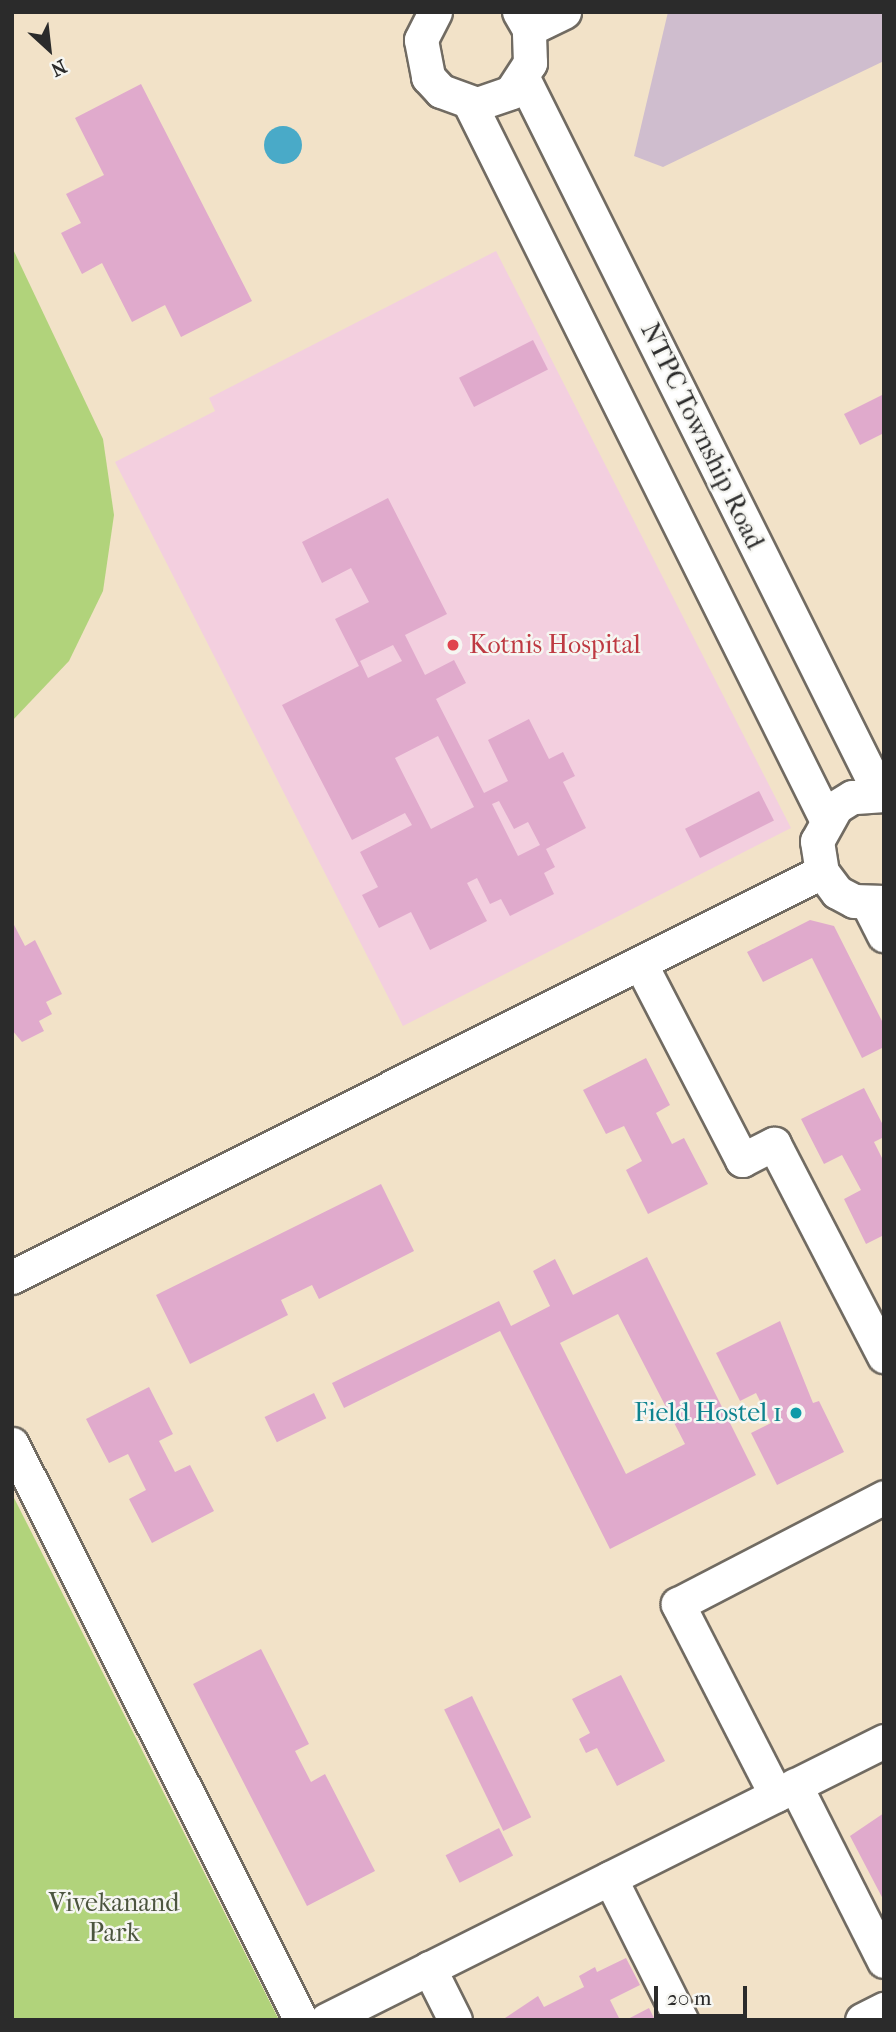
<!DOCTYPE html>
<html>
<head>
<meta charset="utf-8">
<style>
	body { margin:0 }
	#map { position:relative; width:896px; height:2032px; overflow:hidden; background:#f2e2c8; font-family:"IM FELL French Canon",serif }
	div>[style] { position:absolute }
	.built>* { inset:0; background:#f3cfdf }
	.industrial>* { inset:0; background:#cfbdce }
	.green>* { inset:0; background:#b1d37b }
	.water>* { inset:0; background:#49aac8 }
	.round { border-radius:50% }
	.building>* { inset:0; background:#e0aacc; transform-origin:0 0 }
	.roads { filter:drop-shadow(2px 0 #716b62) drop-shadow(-2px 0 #716b62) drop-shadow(0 2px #716b62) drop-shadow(0 -2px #716b62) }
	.minor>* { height:33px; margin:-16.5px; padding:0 16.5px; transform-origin:16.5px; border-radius:16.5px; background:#fff }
	.dots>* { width:19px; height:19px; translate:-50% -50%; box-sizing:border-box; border:4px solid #f6f6f2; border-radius:50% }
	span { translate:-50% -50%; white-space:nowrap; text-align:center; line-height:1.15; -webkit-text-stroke:5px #f6f6f2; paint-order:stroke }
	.street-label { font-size:26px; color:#2b2b2b }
	.health-label { font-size:26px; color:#be3a42 }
	.left { translate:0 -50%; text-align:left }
	.culture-label { font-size:26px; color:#0d838f }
	.right { translate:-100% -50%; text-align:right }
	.park-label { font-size:26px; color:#4c553f }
	.frame { position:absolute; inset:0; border:14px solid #2b2b2b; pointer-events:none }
	.north { position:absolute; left:14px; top:14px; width:70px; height:70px; -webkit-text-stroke:5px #f6f6f2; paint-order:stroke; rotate:153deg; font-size:19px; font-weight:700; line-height:28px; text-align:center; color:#2b2b2b }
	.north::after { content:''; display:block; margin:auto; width:24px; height:32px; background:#2b2b2b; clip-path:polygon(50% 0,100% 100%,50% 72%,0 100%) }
	.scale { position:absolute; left:654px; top:1986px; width:93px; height:32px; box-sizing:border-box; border:4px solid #2b2b2b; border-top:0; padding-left:9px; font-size:21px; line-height:24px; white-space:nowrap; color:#2b2b2b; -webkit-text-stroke:5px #f6f6f2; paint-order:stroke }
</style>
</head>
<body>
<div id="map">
	<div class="built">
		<div style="clip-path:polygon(496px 251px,791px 828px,403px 1026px,115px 462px,215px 411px,209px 398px)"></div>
	</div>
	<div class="industrial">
		<div style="clip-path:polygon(668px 12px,884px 12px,884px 61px,663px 167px,634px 156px)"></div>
	</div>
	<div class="green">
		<div style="clip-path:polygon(12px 247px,103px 439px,114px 515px,103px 591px,69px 661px,12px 721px)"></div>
		<div style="clip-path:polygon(12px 1494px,279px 2020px,12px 2020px)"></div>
	</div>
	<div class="water">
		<div class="round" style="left:264px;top:126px;width:38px;height:38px"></div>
	</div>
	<div class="building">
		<div style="clip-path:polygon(141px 84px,252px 301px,181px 337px,165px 305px,132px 322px,102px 263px,82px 274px,61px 233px,81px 223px,66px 194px,104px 175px,75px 118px)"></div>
		<div style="left:533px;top:340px;width:33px;height:83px;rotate:63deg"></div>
		<div style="clip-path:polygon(884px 394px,884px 433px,860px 445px,844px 414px)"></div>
		<div style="clip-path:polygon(evenodd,388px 498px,447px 614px,405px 635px,425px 675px,454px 660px,466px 683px,436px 699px,484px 793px,508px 781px,488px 740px,529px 719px,549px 759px,563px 752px,575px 776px,563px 782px,586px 828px,546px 849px,555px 867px,544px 873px,554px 894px,510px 916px,501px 899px,490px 904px,477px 878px,467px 883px,487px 921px,430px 950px,411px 912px,379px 928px,362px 895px,378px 887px,360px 852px,412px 825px,405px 813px,352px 840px,282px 705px,359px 666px,335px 619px,369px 602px,351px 568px,322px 583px,302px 542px,388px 498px,393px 645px,402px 661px,368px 678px,360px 661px,393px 645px,388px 498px,438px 736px,474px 807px,431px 829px,395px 758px,438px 736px,388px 498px,499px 801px,514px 829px,528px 822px,540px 845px,518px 856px,492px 804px,499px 801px)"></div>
		<div style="left:759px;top:791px;width:33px;height:83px;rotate:63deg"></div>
		<div style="clip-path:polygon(810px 920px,834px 926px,884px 1025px,884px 1047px,862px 1058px,812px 958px,763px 982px,747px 952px)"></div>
		<div style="clip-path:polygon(12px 921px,25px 946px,35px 940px,62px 994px,46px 1002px,52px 1014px,39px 1021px,44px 1031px,22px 1042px,12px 1030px)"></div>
		<div style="clip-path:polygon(646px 1058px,670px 1105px,656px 1113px,672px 1144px,684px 1138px,708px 1184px,648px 1214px,626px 1170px,642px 1161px,624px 1126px,606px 1134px,583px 1090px)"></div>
		<div style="clip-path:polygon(864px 1088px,884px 1127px,884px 1137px,874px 1142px,884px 1162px,884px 1235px,866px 1244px,844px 1199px,861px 1190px,842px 1155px,824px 1164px,801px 1119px)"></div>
		<div style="clip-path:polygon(381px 1184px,414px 1251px,319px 1299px,312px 1285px,281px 1300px,288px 1315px,190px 1364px,156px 1295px)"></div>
		<div style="clip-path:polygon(evenodd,647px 1257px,756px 1475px,610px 1549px,500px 1331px,344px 1408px,332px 1383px,499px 1301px,511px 1326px,550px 1306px,533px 1271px,555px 1259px,573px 1295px,647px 1257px,618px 1314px,685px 1444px,626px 1474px,560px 1343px,618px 1314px)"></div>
		<div style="clip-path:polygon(780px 1321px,813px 1403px,819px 1401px,844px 1452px,777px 1485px,751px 1433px,771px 1423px,756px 1393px,740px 1401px,716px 1353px)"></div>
		<div style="clip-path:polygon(149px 1387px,173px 1434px,159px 1441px,175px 1472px,190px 1465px,214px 1511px,152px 1543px,129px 1499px,146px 1490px,128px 1454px,109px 1463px,86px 1419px)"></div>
		<div style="left:314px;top:1393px;width:28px;height:55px;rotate:64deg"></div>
		<div style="clip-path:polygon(261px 1649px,309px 1744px,295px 1751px,311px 1782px,325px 1774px,375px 1871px,307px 1906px,193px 1684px)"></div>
		<div style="clip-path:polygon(621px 1675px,665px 1761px,617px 1786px,597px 1748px,586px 1753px,579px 1739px,590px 1733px,572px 1699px)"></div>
		<div style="left:472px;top:1696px;width:135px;height:31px;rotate:64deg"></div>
		<div style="clip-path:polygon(884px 1813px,884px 1901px,850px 1836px)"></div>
		<div style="left:499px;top:1828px;width:31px;height:60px;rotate:63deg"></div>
		<div style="clip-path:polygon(626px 1958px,640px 1985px,610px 2000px,620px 2020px,502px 2020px,538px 1996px,544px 2007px,584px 1987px,579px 1976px,595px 1967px,597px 1972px)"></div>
		<div style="clip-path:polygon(649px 2008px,655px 2020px,626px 2020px)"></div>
	</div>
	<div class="roads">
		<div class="minor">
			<div style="left:435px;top:12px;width:31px;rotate:117deg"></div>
			<div style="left:421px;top:40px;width:38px;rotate:79deg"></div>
			<div style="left:428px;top:77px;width:19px;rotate:47deg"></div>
			<div style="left:441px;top:91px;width:38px;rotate:20deg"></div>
			<div style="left:477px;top:104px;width:36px;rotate:-19deg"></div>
			<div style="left:511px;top:92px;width:35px;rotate:-57deg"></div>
			<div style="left:530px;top:63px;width:34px;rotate:-92deg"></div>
			<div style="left:529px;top:29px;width:20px;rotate:-120deg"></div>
			<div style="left:529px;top:29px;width:39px;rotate:-26deg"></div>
			<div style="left:523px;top:78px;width:800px;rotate:63.5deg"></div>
			<div style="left:469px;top:102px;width:801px;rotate:63.53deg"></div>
			<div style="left:884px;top:795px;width:32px;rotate:176deg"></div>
			<div style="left:852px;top:797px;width:19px;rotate:148deg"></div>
			<div style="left:836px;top:807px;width:39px;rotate:119deg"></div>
			<div style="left:817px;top:841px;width:31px;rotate:81deg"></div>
			<div style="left:822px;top:872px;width:25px;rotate:53deg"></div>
			<div style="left:837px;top:892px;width:19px;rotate:28deg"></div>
			<div style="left:854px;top:901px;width:30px;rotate:2deg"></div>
			<div style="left:868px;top:904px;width:35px;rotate:63deg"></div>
			<div style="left:640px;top:963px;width:222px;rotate:62.6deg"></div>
			<div style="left:742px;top:1160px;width:36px;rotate:-27deg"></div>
			<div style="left:774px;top:1144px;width:239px;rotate:62.6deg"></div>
			<div style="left:12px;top:1277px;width:906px;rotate:-26.57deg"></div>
			<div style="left:12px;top:1444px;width:644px;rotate:63.36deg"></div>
			<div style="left:795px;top:1785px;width:197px;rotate:63.2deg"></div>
			<div style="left:776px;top:1795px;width:215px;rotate:-117.2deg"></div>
			<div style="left:678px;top:1604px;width:232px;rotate:-27.4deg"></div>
			<div style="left:610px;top:1878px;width:159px;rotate:63.4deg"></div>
			<div style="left:429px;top:1968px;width:58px;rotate:63.4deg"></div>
			<div style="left:326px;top:2020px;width:624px;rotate:-26.57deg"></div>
			<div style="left:862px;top:2020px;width:25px;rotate:-27deg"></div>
		</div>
	</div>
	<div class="dots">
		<div style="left:453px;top:645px;background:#e0444e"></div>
		<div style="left:796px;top:1413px;background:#0f9aa8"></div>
	</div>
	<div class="street-label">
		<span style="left:702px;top:436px;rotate:64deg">NTPC Township Road</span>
	</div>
	<div class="health-label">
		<span class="left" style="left:469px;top:645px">Kotnis Hospital</span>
	</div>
	<div class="culture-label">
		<span class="right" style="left:782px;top:1413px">Field Hostel 1</span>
	</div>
	<div class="park-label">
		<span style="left:114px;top:1918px">Vivekanand<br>Park</span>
	</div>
	<div class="frame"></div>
	<div class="north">N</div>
	<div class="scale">20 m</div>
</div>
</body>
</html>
